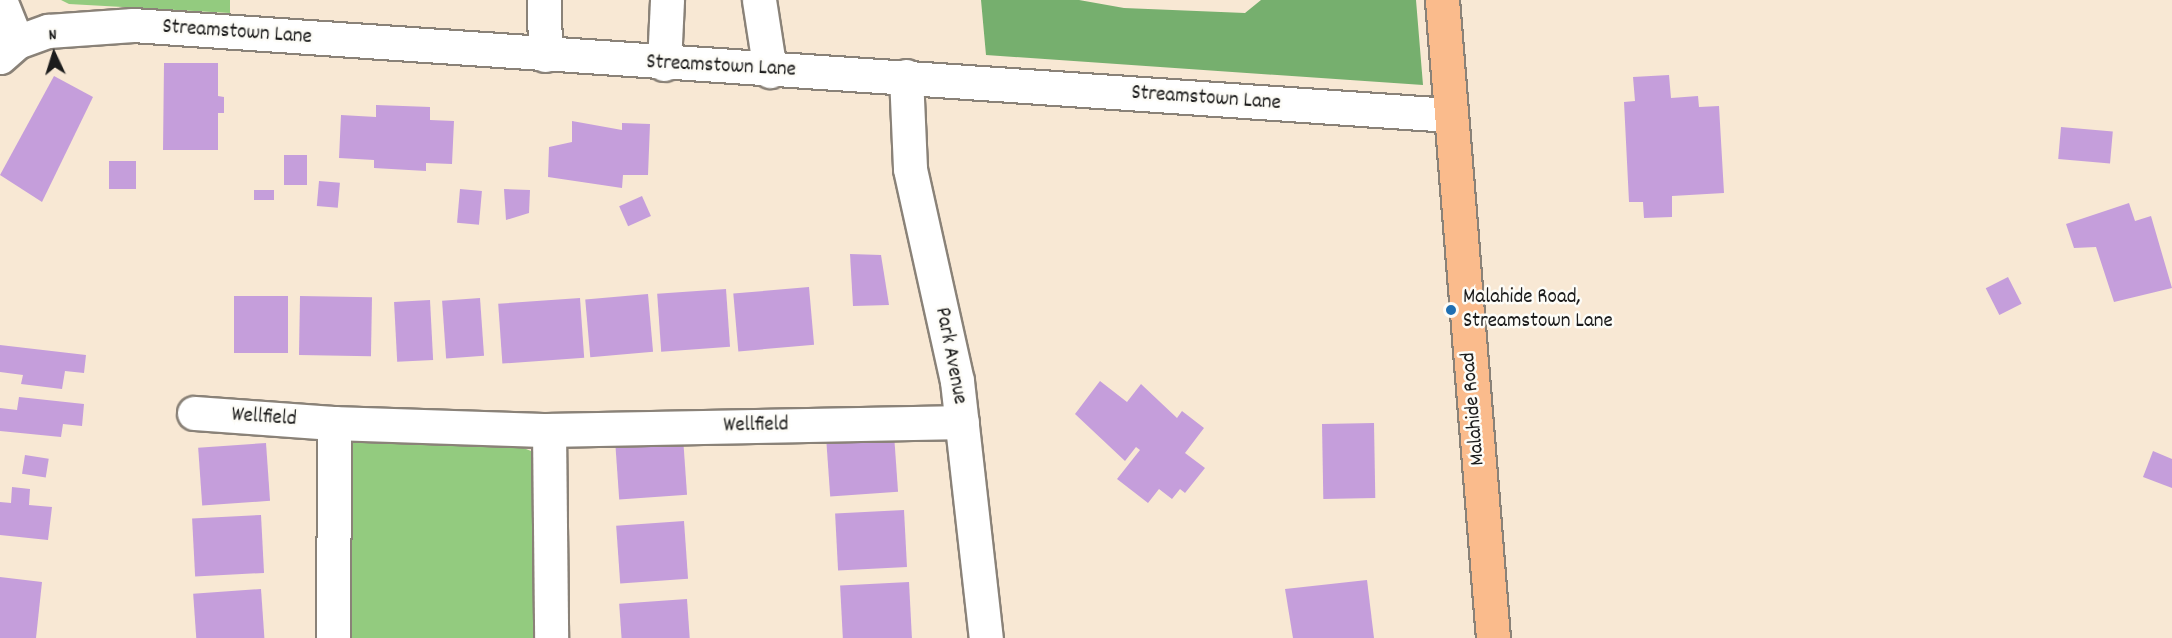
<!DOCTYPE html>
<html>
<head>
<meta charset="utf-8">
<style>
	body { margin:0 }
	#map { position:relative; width:2172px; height:638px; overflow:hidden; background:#f8e8d4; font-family:Dekko,sans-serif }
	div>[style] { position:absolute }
	.green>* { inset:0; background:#93cb7f }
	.forest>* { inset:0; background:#76af6e }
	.building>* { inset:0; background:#c59edb; transform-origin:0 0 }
	.roads { filter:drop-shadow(2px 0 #8a8278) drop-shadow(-2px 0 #8a8278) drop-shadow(0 2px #8a8278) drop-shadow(0 -2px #8a8278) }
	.minor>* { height:33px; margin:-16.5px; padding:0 16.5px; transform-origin:16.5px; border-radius:16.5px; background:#fff }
	.major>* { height:33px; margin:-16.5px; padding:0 16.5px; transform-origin:16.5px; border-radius:16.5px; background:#fabb8c }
	.dots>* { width:16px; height:16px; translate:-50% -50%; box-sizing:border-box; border:3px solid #fdfcf7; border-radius:50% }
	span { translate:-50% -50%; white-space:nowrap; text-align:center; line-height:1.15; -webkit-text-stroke:5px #fdfcf7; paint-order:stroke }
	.street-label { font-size:21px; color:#1c1c1c }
	.poi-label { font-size:21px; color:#1c1c1c }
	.left { translate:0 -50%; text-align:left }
	.north { position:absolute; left:24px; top:24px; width:60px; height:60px; -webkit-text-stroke:4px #fdfcf7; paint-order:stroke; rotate:356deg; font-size:16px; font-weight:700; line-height:24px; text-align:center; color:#1c1c1c }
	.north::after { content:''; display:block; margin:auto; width:21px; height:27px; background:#1c1c1c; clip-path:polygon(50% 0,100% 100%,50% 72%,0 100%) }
</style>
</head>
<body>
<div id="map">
	<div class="green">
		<div style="clip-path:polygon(61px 0,230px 0,230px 13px,69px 4px)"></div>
		<div style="clip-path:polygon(359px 431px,511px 443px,541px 455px,542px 638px,343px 638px,334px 453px)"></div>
	</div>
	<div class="forest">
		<div style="clip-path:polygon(981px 0,1079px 0,1124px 8px,1245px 13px,1261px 0,1416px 0,1423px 85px,986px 55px)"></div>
	</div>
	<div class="building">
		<div style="clip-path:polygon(164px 63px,218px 63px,218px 96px,224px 97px,224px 113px,218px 113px,218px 150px,163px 150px)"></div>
		<div style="clip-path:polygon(1669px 75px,1671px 98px,1698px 96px,1699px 107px,1719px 106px,1724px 193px,1672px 196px,1672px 217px,1644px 218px,1643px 202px,1629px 202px,1624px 102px,1635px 101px,1633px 77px)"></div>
		<div style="clip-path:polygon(54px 76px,93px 97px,42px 202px,0 175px)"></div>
		<div style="clip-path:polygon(376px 105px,430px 107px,430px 120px,454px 121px,452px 164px,426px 163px,426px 171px,374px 168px,374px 160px,339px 158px,341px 115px,376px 117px)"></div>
		<div style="clip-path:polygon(572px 121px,622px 130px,622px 123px,650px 124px,648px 175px,623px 175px,622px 188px,548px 177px,549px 147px,572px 142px)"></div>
		<div style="left:2061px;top:127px;width:52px;height:32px;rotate:5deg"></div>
		<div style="left:284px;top:155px;width:23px;height:30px"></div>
		<div style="left:136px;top:161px;width:28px;height:27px;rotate:90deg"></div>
		<div style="left:319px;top:181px;width:21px;height:25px;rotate:5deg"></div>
		<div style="left:460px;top:189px;width:22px;height:34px;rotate:5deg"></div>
		<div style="clip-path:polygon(504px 189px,530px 190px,529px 213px,506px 220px)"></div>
		<div style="left:254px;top:190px;width:20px;height:10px"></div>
		<div style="left:642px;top:196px;width:22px;height:25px;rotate:66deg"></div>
		<div style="clip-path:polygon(2129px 203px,2135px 221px,2151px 216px,2172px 288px,2114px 302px,2096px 247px,2074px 248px,2066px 224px)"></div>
		<div style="clip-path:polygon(850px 254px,881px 255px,889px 305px,853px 306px)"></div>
		<div style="left:2008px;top:277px;width:30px;height:25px;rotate:63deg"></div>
		<div style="left:809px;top:287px;width:58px;height:76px;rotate:85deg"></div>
		<div style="left:726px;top:289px;width:58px;height:69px;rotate:86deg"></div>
		<div style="left:648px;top:294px;width:58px;height:63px;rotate:85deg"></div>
		<div style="left:234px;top:296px;width:54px;height:57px"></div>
		<div style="left:300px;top:296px;width:72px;height:59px;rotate:1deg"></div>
		<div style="left:480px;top:298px;width:58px;height:38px;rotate:86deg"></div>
		<div style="left:580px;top:298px;width:60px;height:82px;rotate:86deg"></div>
		<div style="left:430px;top:300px;width:60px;height:36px;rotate:87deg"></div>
		<div style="clip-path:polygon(0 345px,86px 355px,84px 373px,65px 371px,62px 389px,21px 384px,23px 375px,0 372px)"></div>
		<div style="clip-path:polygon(1100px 381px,1127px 402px,1141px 384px,1177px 418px,1182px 411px,1204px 428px,1185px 453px,1205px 468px,1185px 493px,1180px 489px,1172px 499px,1159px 489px,1148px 503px,1117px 479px,1140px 450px,1136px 447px,1125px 461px,1075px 414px)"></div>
		<div style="clip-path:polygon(19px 397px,84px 404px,82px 426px,63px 424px,61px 437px,0 431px,0 408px,17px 410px)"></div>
		<div style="left:1374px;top:423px;width:75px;height:52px;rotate:89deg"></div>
		<div style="left:894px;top:434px;width:58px;height:68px;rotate:86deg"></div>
		<div style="left:683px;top:437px;width:58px;height:68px;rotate:86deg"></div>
		<div style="left:266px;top:443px;width:58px;height:68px;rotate:86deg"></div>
		<div style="clip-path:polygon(2153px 451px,2172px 459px,2172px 488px,2143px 477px)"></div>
		<div style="left:25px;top:455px;width:24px;height:19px;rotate:9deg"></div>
		<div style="clip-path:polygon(12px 487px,30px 489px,29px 505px,52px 507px,48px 540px,0 535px,0 502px,11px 503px)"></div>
		<div style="left:904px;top:510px;width:57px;height:69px;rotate:87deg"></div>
		<div style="left:261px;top:515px;width:58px;height:69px;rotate:87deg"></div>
		<div style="left:684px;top:521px;width:58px;height:68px;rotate:86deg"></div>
		<div style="clip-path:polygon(0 577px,42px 582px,36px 638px,0 638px)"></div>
		<div style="clip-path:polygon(1367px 580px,1374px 638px,1293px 638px,1285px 589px)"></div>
		<div style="left:909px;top:582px;width:56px;height:69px;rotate:87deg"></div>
		<div style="left:261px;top:589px;width:49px;height:68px;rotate:86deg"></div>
		<div style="left:687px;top:599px;width:39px;height:68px;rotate:86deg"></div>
	</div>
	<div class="roads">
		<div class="minor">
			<div style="left:0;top:0;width:45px;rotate:68deg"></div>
			<div style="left:544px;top:0;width:55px;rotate:89deg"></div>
			<div style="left:759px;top:0;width:72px;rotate:81.2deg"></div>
			<div style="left:0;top:57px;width:23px;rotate:-41deg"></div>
			<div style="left:17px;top:42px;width:33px;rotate:-20deg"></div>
			<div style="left:48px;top:31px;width:85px;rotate:-4deg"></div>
			<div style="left:133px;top:25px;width:1321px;rotate:3.91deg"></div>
			<div style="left:664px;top:64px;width:64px;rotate:-87.3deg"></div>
			<div style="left:906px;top:76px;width:93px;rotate:87.5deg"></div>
			<div style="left:910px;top:169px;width:217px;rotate:77.5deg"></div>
			<div style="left:957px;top:381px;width:259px;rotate:83.6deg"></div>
			<div style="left:194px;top:413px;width:140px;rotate:4.1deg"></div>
			<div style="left:549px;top:430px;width:413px;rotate:-1.1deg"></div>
			<div style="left:333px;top:638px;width:215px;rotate:-89.7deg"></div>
			<div style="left:334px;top:423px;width:215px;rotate:1.9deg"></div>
			<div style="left:549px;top:430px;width:208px;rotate:89.4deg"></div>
		</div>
		<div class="major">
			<div style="left:1442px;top:0;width:640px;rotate:85.43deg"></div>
		</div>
	</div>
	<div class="dots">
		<div style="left:1451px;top:310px;background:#1f6fb2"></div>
	</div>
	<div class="street-label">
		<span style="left:237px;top:33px;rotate:4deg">Streamstown Lane</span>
		<span style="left:721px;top:67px;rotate:3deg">Streamstown Lane</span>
		<span style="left:1206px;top:99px;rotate:4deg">Streamstown Lane</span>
		<span style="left:950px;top:356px;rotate:79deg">Park Avenue</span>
		<span style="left:1474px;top:409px;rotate:-95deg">Malahide Road</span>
		<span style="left:264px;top:418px;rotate:4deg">Wellfield</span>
		<span style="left:756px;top:426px;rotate:-1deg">Wellfield</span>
	</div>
	<div class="poi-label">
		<span class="left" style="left:1463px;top:310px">Malahide Road,<br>Streamstown Lane</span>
	</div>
	<div class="north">N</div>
</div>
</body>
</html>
